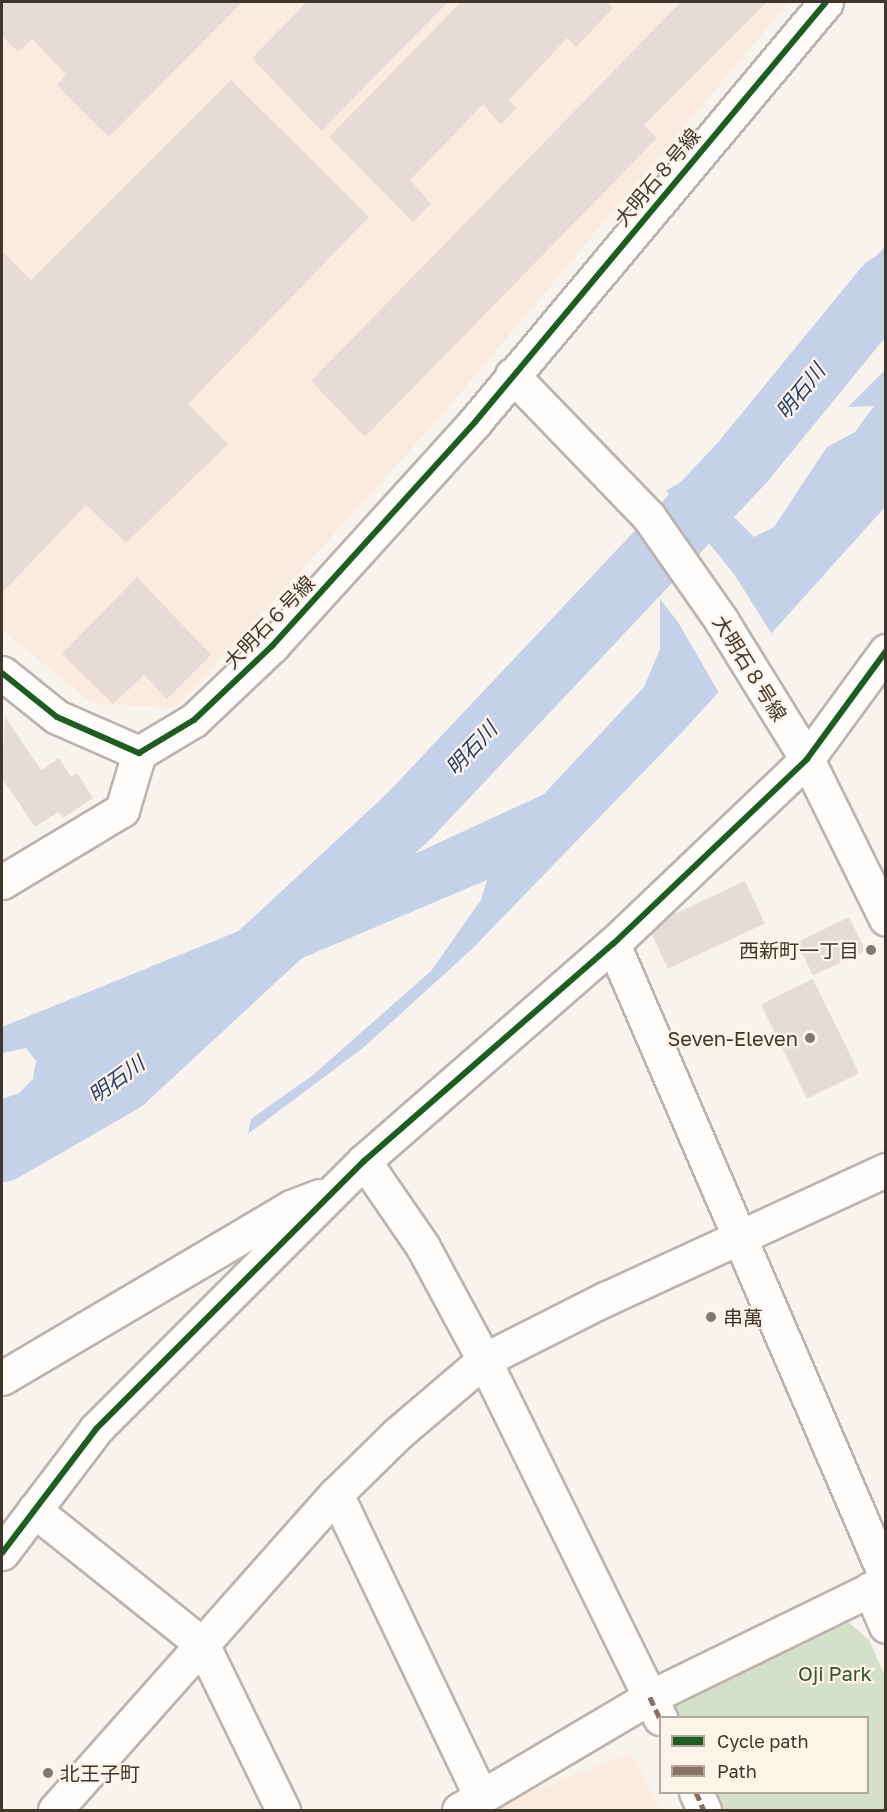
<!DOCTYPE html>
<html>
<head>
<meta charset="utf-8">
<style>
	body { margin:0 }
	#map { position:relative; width:887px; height:1812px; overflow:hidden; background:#f9f3ee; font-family:"Golos Text","Noto Sans JP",sans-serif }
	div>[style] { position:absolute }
	.built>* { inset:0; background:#faebe0 }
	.green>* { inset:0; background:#d5e0ca }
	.water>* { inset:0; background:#c5d1e9 }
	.pier>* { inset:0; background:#f9f3ee }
	.river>* { height:63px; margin:-31.5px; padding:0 31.5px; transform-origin:31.5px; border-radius:31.5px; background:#c5d1e9 }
	.building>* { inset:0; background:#e7dbd7; transform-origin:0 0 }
	.roads { filter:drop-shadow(2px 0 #bbb3ad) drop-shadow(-2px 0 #bbb3ad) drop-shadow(0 2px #bbb3ad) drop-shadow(0 -2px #bbb3ad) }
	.street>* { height:33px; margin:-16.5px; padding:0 16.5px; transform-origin:16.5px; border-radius:16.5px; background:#fefdfc }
	.secondary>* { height:33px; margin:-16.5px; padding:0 16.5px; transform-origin:16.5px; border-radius:16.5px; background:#fefdfc }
	.quiet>* { height:4.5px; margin-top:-2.25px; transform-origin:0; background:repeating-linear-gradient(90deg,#8d6e63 0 9px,transparent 0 13.5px) }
	.cycleway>* { height:6px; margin:-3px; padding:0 3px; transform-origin:3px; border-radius:3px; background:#1b5e20 }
	.dots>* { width:16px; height:16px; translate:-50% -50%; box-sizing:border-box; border:3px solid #fef3e9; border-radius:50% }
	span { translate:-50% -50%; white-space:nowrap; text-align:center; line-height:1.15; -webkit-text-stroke:4.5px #fef3e9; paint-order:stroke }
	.street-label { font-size:20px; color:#40362c }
	.poi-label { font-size:20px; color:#40362c }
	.right { translate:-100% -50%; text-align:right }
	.left { translate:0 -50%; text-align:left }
	.park-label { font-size:20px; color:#345524 }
	.water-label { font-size:21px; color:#263e6d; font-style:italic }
	.frame { position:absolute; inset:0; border:3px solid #40362c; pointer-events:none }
	.legend { position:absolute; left:659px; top:1716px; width:210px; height:78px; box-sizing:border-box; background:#fef3e9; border:2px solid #b2a79d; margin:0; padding:8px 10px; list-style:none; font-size:18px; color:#40362c }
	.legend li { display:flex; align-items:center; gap:12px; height:30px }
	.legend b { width:30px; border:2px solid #b2a79d }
</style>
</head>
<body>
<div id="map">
	<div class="built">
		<div style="clip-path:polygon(2px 2px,789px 2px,435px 423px,175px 708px,92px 703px,2px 630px)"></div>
		<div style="clip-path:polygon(631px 1753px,661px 1810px,491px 1810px,507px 1801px)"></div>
	</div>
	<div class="green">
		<div style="clip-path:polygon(846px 1620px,869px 1640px,885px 1676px,885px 1810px,719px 1810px,710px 1793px,868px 1792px,868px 1718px,674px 1717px,667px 1704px)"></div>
	</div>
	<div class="water">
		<div style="clip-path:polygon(885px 247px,885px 267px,856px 283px,852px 280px)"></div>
		<div style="clip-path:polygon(885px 370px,885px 507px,687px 727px,472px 949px,363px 1048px,248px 1134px,251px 1119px,313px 1075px,431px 971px,481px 900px,487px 880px,293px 962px,207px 987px,192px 1015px,24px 1170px,2px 1183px,2px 1099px,19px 1093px,33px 1079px,36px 1061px,26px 1048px,2px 1053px,2px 1027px,315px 900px,544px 794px,644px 687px,660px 649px,660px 601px,639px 545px,642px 503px,693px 476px,754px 537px,774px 527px,827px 447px,855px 432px,874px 406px,848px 407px)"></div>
	</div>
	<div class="pier">
		<div style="clip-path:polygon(664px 488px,734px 574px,773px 636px,720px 695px,678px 622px,652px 589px,636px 546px,632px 522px,640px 501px)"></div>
	</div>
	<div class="river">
		<div style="left:2px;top:1150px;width:140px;rotate:-30deg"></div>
		<div style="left:123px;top:1080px;width:393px;rotate:-42.8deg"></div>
		<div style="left:411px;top:813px;width:487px;rotate:-46.7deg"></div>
		<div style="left:745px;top:458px;width:222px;rotate:-50.7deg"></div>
	</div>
	<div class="building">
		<div style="clip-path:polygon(2px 2px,242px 2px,109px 137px,57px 85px,66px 74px,32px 39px,18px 52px,2px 36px)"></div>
		<div style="clip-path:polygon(307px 2px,448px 2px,321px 131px,252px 58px)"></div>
		<div style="clip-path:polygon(461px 2px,606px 2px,613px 8px,576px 47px,567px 38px,509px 100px,517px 108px,501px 125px,483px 104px,410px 180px,431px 204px,413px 222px,329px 137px)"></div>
		<div style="clip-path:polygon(681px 2px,767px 2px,644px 125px,657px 138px,365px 437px,311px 381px)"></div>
		<div style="clip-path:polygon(231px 80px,369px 217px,188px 404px,228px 444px,126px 543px,86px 505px,2px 593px,2px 251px,31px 280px)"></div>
		<div style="clip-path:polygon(137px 577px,211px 655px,167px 699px,144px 675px,113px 704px,62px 654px)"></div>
		<div style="clip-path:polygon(5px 717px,41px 770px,59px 758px,71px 777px,77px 773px,93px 798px,63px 818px,58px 812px,35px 827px,2px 778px)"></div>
		<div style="left:745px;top:881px;width:47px;height:107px;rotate:65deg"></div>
		<div style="left:849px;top:917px;width:37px;height:58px;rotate:64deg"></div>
		<div style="left:813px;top:979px;width:105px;height:58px;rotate:64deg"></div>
	</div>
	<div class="roads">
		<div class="street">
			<div style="left:2px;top:882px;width:140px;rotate:-31deg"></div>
			<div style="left:122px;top:810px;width:59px;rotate:-73.4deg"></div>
			<div style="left:613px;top:944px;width:689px;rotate:66.67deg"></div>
			<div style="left:364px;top:1161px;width:104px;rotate:55.5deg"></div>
			<div style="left:423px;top:1247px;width:128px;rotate:61.6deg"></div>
			<div style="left:484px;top:1360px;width:399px;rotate:63.8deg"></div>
			<div style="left:2px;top:1378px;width:336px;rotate:-30.6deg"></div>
			<div style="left:291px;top:1207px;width:31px;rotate:-21deg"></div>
			<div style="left:336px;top:1494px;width:336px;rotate:64.4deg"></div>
			<div style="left:34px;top:1510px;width:215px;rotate:38.6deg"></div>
			<div style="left:202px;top:1644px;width:185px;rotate:64deg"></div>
			<div style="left:2px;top:1553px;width:156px;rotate:-52.8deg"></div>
			<div style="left:96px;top:1429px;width:379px;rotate:-45deg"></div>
			<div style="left:364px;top:1161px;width:330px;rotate:-41.1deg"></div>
			<div style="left:613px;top:944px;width:268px;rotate:-43.6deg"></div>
			<div style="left:807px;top:759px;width:134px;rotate:-53.8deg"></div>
			<div style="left:870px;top:1589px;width:40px;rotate:66.6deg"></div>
			<div style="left:696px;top:1792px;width:20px;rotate:66deg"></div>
			<div style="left:459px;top:1810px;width:222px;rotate:-30.6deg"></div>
			<div style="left:650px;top:1697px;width:263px;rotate:-26deg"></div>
		</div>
		<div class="secondary">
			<div style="left:512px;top:375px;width:197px;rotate:46deg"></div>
			<div style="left:649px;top:517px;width:126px;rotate:55deg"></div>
			<div style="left:721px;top:620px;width:163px;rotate:58.3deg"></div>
			<div style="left:807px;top:759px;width:178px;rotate:63.7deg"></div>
			<div style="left:2px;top:673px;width:70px;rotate:38.7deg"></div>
			<div style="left:57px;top:717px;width:90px;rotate:23.7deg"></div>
			<div style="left:139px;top:753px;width:64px;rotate:-31deg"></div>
			<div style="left:194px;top:720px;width:108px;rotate:-43.5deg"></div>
			<div style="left:272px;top:646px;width:302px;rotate:-47.8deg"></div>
			<div style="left:475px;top:422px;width:547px;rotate:-50.11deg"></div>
			<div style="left:55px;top:1810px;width:423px;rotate:-48.4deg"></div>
			<div style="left:336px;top:1494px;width:86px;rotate:-44.5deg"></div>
			<div style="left:397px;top:1434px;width:114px;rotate:-40.4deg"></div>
			<div style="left:484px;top:1360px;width:136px;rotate:-26.8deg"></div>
			<div style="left:605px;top:1299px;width:309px;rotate:-24.7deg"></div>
		</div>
	</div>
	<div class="quiet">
		<div style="left:650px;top:1697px;width:23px;rotate:65deg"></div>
		<div style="left:696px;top:1792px;width:20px;rotate:66deg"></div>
	</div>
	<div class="cycleway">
		<div style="left:2px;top:673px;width:70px;rotate:38.7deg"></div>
		<div style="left:57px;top:717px;width:90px;rotate:23.7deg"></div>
		<div style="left:139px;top:753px;width:64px;rotate:-31deg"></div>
		<div style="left:194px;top:720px;width:108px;rotate:-43.5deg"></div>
		<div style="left:272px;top:646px;width:302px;rotate:-47.8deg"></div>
		<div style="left:475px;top:422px;width:547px;rotate:-50.11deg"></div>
		<div style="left:2px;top:1553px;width:156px;rotate:-52.8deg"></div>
		<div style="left:96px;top:1429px;width:379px;rotate:-45deg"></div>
		<div style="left:364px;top:1161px;width:330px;rotate:-41.1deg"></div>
		<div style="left:613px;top:944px;width:268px;rotate:-43.6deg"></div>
		<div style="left:807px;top:759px;width:134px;rotate:-53.8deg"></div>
	</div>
	<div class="dots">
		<div style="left:871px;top:950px;background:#817870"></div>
		<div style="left:810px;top:1038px;background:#817870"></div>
		<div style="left:711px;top:1317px;background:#817870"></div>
		<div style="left:48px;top:1773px;background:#817870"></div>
	</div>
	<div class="street-label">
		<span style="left:657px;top:177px;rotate:-50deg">大明石８号線</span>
		<span style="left:269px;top:622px;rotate:-46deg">大明石６号線</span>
		<span style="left:750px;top:668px;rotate:58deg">大明石８号線</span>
	</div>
	<div class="poi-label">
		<span class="right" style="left:859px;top:950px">西新町一丁目</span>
		<span class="right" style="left:798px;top:1038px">Seven-Eleven</span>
		<span class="left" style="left:723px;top:1317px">串萬</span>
		<span class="left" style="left:60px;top:1773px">北王子町</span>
	</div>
	<div class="park-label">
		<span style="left:835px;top:1673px">Oji Park</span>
	</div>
	<div class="water-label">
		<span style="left:800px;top:391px;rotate:-51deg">明石川</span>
		<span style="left:471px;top:748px;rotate:-47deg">明石川</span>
		<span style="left:116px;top:1079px;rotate:-36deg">明石川</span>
	</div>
	<div class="frame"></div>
	<ul class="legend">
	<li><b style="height:8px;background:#1b5e20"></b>Cycle path</li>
	<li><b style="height:8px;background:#8d6e63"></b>Path</li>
	</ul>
</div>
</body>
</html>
